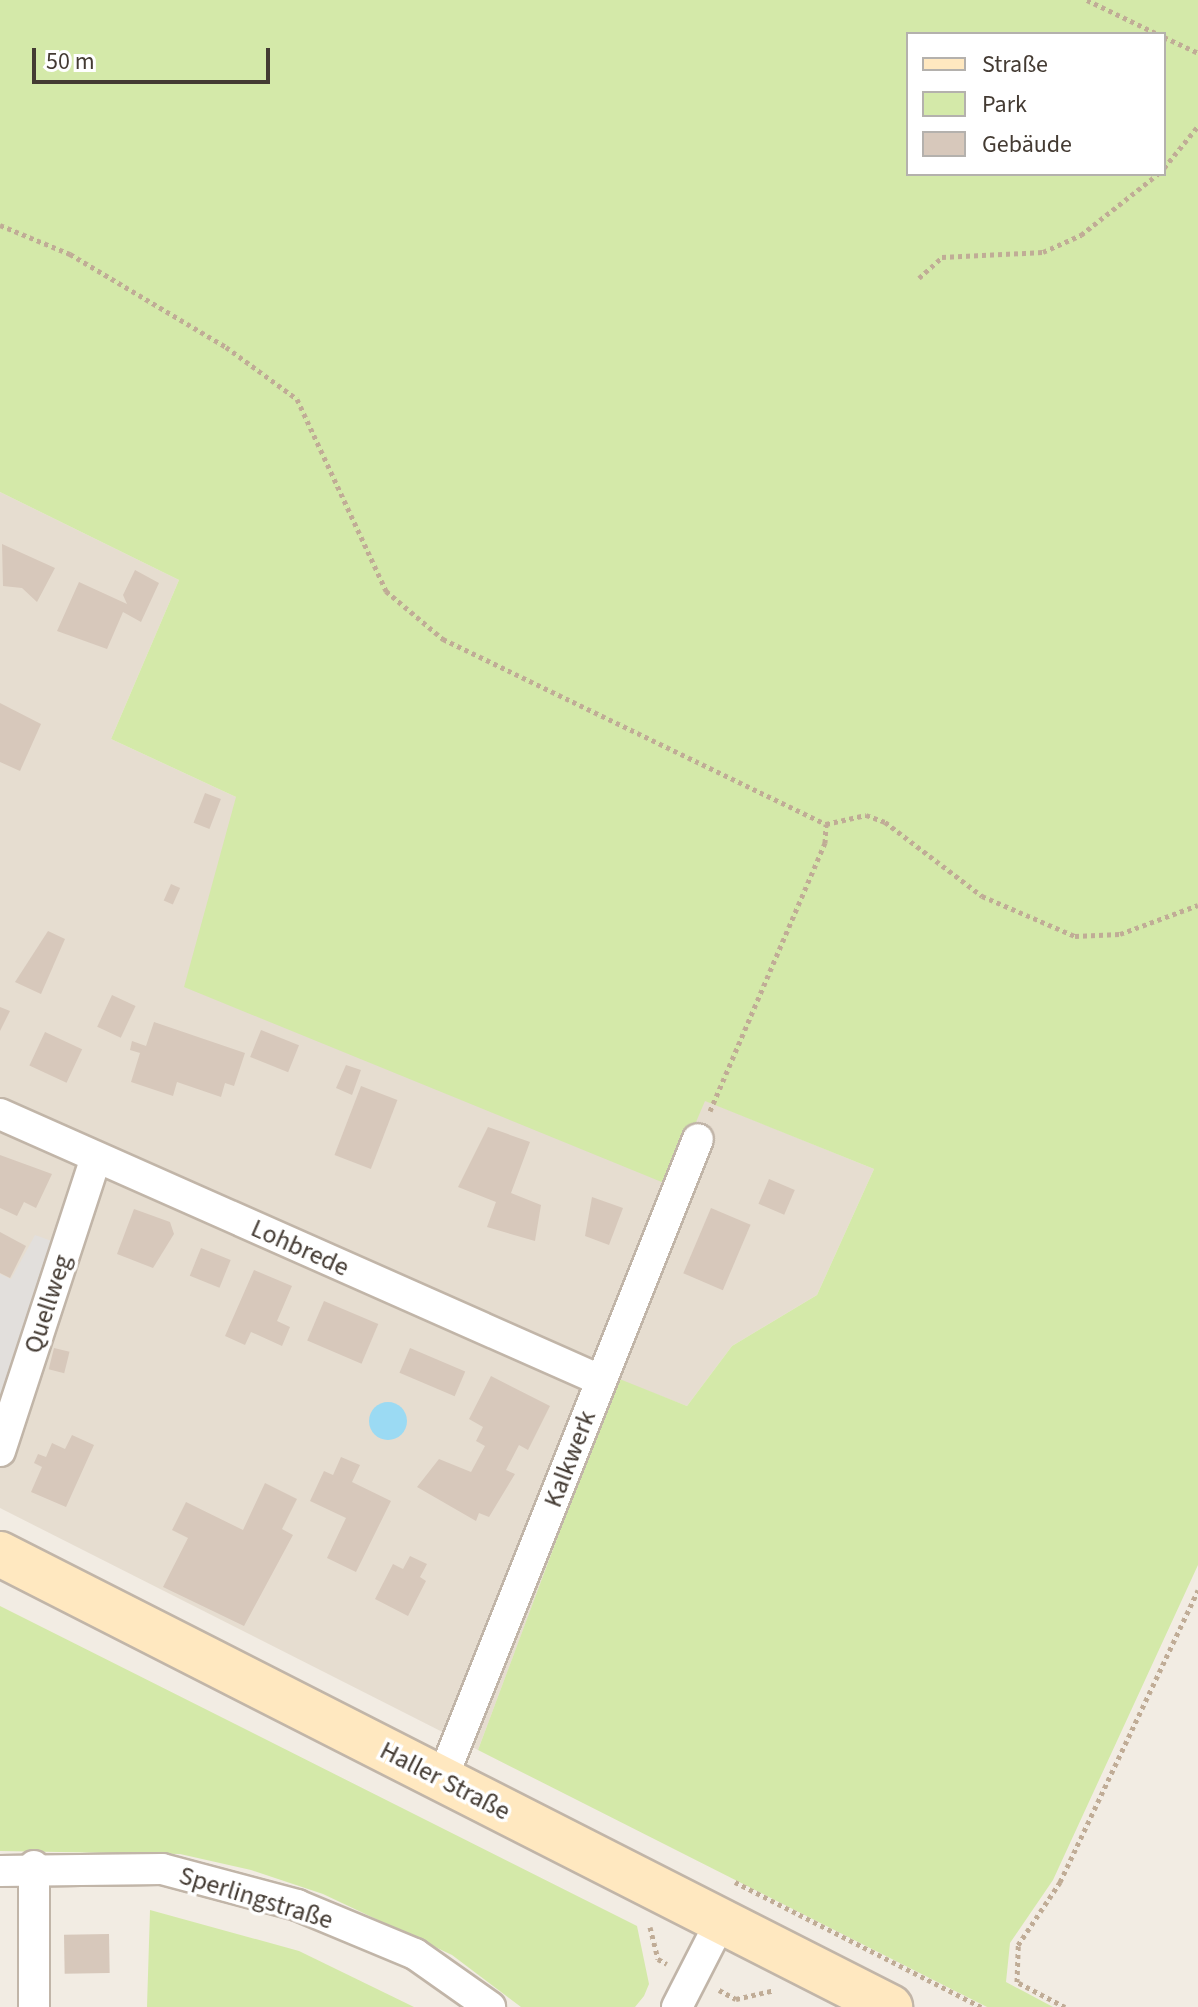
<!DOCTYPE html>
<html>
<head>
<meta charset="utf-8">
<style>
	body { margin:0 }
	#map { position:relative; width:1198px; height:2007px; overflow:hidden; background:#f2ece3; font-family:"Source Sans 3",sans-serif }
	div>[style] { position:absolute }
	.residential>* { inset:0; background:#e6ddd0 }
	.green>* { inset:0; background:#d4e9a9 }
	.parking>* { inset:0; background:#e2dfdc }
	.water>* { inset:0; background:#9bdaf3 }
	.round { border-radius:50% }
	.building>* { inset:0; background:#d7c8bb; transform-origin:0 0 }
	.path>* { height:5px; margin-top:-2.5px; transform-origin:0; background:repeating-linear-gradient(90deg,#c0ac96 0 4px,transparent 0 8px) }
	.roads { filter:drop-shadow(2px 0 #c1b5a8) drop-shadow(-2px 0 #c1b5a8) drop-shadow(0 2px #c1b5a8) drop-shadow(0 -2px #c1b5a8) }
	.street>* { height:30px; margin:-15px; padding:0 15px; transform-origin:15px; border-radius:15px; background:#fff }
	.secondary>* { height:44px; margin:-22px; padding:0 22px; transform-origin:22px; border-radius:22px; background:#ffe8c0 }
	span { translate:-50% -50%; white-space:nowrap; text-align:center; line-height:1.15; -webkit-text-stroke:7px #fff; paint-order:stroke }
	.street-label { font-size:26px; color:#443b33 }
	.legend { position:absolute; left:906px; top:32px; width:260px; height:144px; box-sizing:border-box; background:#fff; border:2px solid #b4b1ad; margin:0; padding:10px 14px; list-style:none; font-size:24px; color:#443b33 }
	.legend li { display:flex; align-items:center; gap:16px; height:40px }
	.legend b { width:40px; border:2px solid #b4b1ad }
	.scale { position:absolute; left:32px; top:48px; width:238px; height:36px; box-sizing:border-box; border:4px solid #443b33; border-top:0; padding-left:10px; font-size:24px; line-height:28px; white-space:nowrap; color:#443b33; -webkit-text-stroke:6px #fff; paint-order:stroke }
</style>
</head>
<body>
<div id="map">
	<div class="residential">
		<div style="clip-path:polygon(0 492px,179px 580px,111px 739px,236px 797px,669px 1185px,704px 1100px,874px 1169px,817px 1295px,732px 1346px,687px 1406px,617px 1379px,478px 1750px,0 1508px)"></div>
	</div>
	<div class="green">
		<div style="clip-path:polygon(evenodd,0 0,1198px 0,1198px 1565px,1053px 1880px,1010px 1943px,1006px 1982px,1053px 2007px,987px 2007px,478px 1750px,617px 1378px,687px 1406px,732px 1346px,817px 1295px,874px 1169px,705px 1101px,669px 1185px,184px 987px,236px 797px,111px 739px,179px 580px,0 492px,0 0,908px 34px,1164px 34px,1164px 174px,908px 174px,908px 34px)"></div>
		<div style="clip-path:polygon(0 1606px,637px 1926px,649px 1984px,644px 1996px,635px 2007px,521px 2007px,452px 1955px,323px 1894px,251px 1870px,180px 1854px,0 1851px)"></div>
		<div style="clip-path:polygon(150px 1910px,299px 1951px,414px 2007px,147px 2007px)"></div>
	</div>
	<div class="parking">
		<div style="clip-path:polygon(35px 1235px,60px 1244px,0 1422px,0 1274px,11px 1279px)"></div>
	</div>
	<div class="water">
		<div class="round" style="left:369px;top:1402px;width:38px;height:38px"></div>
	</div>
	<div class="building">
		<div style="clip-path:polygon(2px 544px,55px 568px,37px 602px,22px 588px,3px 586px)"></div>
		<div style="clip-path:polygon(135px 570px,159px 583px,141px 622px,123px 612px,107px 649px,57px 631px,79px 582px,127px 604px,123px 595px)"></div>
		<div style="clip-path:polygon(0 703px,41px 724px,20px 771px,0 762px)"></div>
		<div style="left:205px;top:793px;width:17px;height:32px;rotate:21deg"></div>
		<div style="left:171px;top:884px;width:10px;height:18px;rotate:24deg"></div>
		<div style="clip-path:polygon(48px 931px,65px 939px,41px 994px,15px 982px)"></div>
		<div style="left:112px;top:995px;width:26px;height:35px;rotate:25deg"></div>
		<div style="clip-path:polygon(0 1007px,10px 1011px,0 1031px)"></div>
		<div style="clip-path:polygon(154px 1022px,245px 1053px,234px 1086px,225px 1083px,221px 1097px,177px 1082px,173px 1096px,131px 1082px,140px 1053px,130px 1050px,132px 1041px,146px 1046px)"></div>
		<div style="left:261px;top:1030px;width:41px;height:29px;rotate:22deg"></div>
		<div style="left:45px;top:1032px;width:41px;height:37px;rotate:25deg"></div>
		<div style="clip-path:polygon(346px 1065px,361px 1070px,352px 1095px,336px 1088px)"></div>
		<div style="left:361px;top:1086px;width:39px;height:74px;rotate:21deg"></div>
		<div style="clip-path:polygon(488px 1127px,530px 1142px,511px 1193px,541px 1205px,535px 1241px,487px 1227px,496px 1202px,458px 1187px)"></div>
		<div style="clip-path:polygon(0 1155px,52px 1174px,36px 1208px,24px 1202px,17px 1216px,0 1208px)"></div>
		<div style="left:769px;top:1179px;width:28px;height:27px;rotate:23deg"></div>
		<div style="clip-path:polygon(592px 1197px,623px 1208px,609px 1245px,585px 1236px)"></div>
		<div style="left:711px;top:1208px;width:43px;height:71px;rotate:23deg"></div>
		<div style="clip-path:polygon(134px 1209px,170px 1222px,174px 1234px,153px 1268px,117px 1254px)"></div>
		<div style="clip-path:polygon(0 1232px,26px 1246px,10px 1278px,0 1273px)"></div>
		<div style="left:201px;top:1248px;width:32px;height:30px;rotate:22deg"></div>
		<div style="clip-path:polygon(254px 1270px,292px 1286px,277px 1321px,290px 1327px,282px 1346px,251px 1332px,245px 1345px,225px 1336px)"></div>
		<div style="left:324px;top:1301px;width:59px;height:43px;rotate:23deg"></div>
		<div style="left:54px;top:1348px;width:16px;height:22px;rotate:14deg"></div>
		<div style="left:410px;top:1348px;width:60px;height:27px;rotate:23deg"></div>
		<div style="clip-path:polygon(491px 1376px,550px 1406px,528px 1450px,519px 1445px,506px 1470px,515px 1474px,489px 1517px,479px 1513px,476px 1521px,417px 1487px,439px 1459px,471px 1472px,485px 1446px,476px 1441px,483px 1427px,469px 1419px)"></div>
		<div style="clip-path:polygon(72px 1435px,94px 1445px,66px 1507px,31px 1492px,42px 1467px,34px 1463px,38px 1454px,46px 1457px,52px 1443px,65px 1449px)"></div>
		<div style="clip-path:polygon(341px 1457px,360px 1465px,352px 1482px,391px 1501px,356px 1572px,327px 1558px,346px 1518px,310px 1501px,324px 1471px,333px 1475px)"></div>
		<div style="clip-path:polygon(265px 1483px,297px 1499px,282px 1529px,293px 1535px,244px 1626px,163px 1587px,188px 1538px,172px 1530px,186px 1502px,243px 1530px)"></div>
		<div style="clip-path:polygon(410px 1556px,427px 1564px,420px 1577px,426px 1581px,408px 1616px,375px 1599px,393px 1564px,403px 1569px)"></div>
		<div style="left:109px;top:1934px;width:39px;height:45px;rotate:89deg"></div>
	</div>
	<div class="path">
		<div style="left:1087px;top:0;width:79px;rotate:25.6deg"></div>
		<div style="left:1164px;top:37px;width:38px;rotate:25deg"></div>
		<div style="left:1164px;top:168px;width:54px;rotate:-51deg"></div>
		<div style="left:0;top:225px;width:76px;rotate:22.5deg"></div>
		<div style="left:70px;top:254px;width:182px;rotate:30.8deg"></div>
		<div style="left:226px;top:347px;width:88px;rotate:36.2deg"></div>
		<div style="left:297px;top:399px;width:212px;rotate:65.1deg"></div>
		<div style="left:386px;top:591px;width:75px;rotate:40.1deg"></div>
		<div style="left:443px;top:639px;width:425px;rotate:25.8deg"></div>
		<div style="left:826px;top:824px;width:41px;rotate:-12.7deg"></div>
		<div style="left:866px;top:815px;width:20px;rotate:20deg"></div>
		<div style="left:885px;top:822px;width:122px;rotate:37.3deg"></div>
		<div style="left:982px;top:896px;width:101px;rotate:23.3deg"></div>
		<div style="left:1075px;top:936px;width:45px;rotate:-2.5deg"></div>
		<div style="left:1120px;top:934px;width:83px;rotate:-20.4deg"></div>
		<div style="left:919px;top:278px;width:31px;rotate:-42deg"></div>
		<div style="left:942px;top:257px;width:101px;rotate:-2.8deg"></div>
		<div style="left:1043px;top:252px;width:42px;rotate:-24.1deg"></div>
		<div style="left:1081px;top:235px;width:98px;rotate:-38.4deg"></div>
		<div style="left:710px;top:1111px;width:292px;rotate:-66.8deg"></div>
		<div style="left:825px;top:843px;width:19px;rotate:-87deg"></div>
		<div style="left:735px;top:1882px;width:276px;rotate:26.9deg"></div>
		<div style="left:650px;top:1927px;width:33px;rotate:76deg"></div>
		<div style="left:658px;top:1959px;width:10px;rotate:29deg"></div>
		<div style="left:719px;top:1990px;width:19px;rotate:28deg"></div>
		<div style="left:736px;top:1999px;width:39px;rotate:-13deg"></div>
		<div style="left:1065px;top:2007px;width:54px;rotate:-152.5deg"></div>
		<div style="left:1017px;top:1982px;width:37px;rotate:-88deg"></div>
		<div style="left:1018px;top:1945px;width:76px;rotate:-56.3deg"></div>
		<div style="left:1060px;top:1882px;width:323px;rotate:-64.7deg"></div>
	</div>
	<div class="roads">
		<div class="street">
			<div style="left:0;top:1114px;width:656px;rotate:23.91deg"></div>
			<div style="left:0;top:1451px;width:308px;rotate:-71.9deg"></div>
			<div style="left:442px;top:1779px;width:689px;rotate:-68.2deg"></div>
			<div style="left:34px;top:1866px;width:141px;rotate:90deg"></div>
			<div style="left:0;top:1871px;width:162px;rotate:-0.7deg"></div>
			<div style="left:162px;top:1869px;width:140px;rotate:14.9deg"></div>
			<div style="left:297px;top:1905px;width:128px;rotate:22.6deg"></div>
			<div style="left:415px;top:1954px;width:92px;rotate:35.2deg"></div>
			<div style="left:677px;top:2007px;width:97px;rotate:-62.9deg"></div>
		</div>
		<div class="secondary">
			<div style="left:0;top:1554px;width:999px;rotate:26.98deg"></div>
		</div>
	</div>
	<div class="street-label">
		<span style="left:300px;top:1248px;rotate:24deg">Lohbrede</span>
		<span style="left:48px;top:1304px;rotate:-72deg">Quellweg</span>
		<span style="left:570px;top:1459px;rotate:-69deg">Kalkwerk</span>
		<span style="left:445px;top:1781px;rotate:27deg">Haller Straße</span>
		<span style="left:256px;top:1898px;rotate:17deg">Sperlingstraße</span>
	</div>
	<ul class="legend">
	<li><b style="height:10px;background:#ffe8c0"></b>Straße</li>
	<li><b style="height:22px;background:#d4e9a9"></b>Park</li>
	<li><b style="height:22px;background:#d7c8bb"></b>Gebäude</li>
	</ul>
	<div class="scale">50 m</div>
</div>
</body>
</html>
